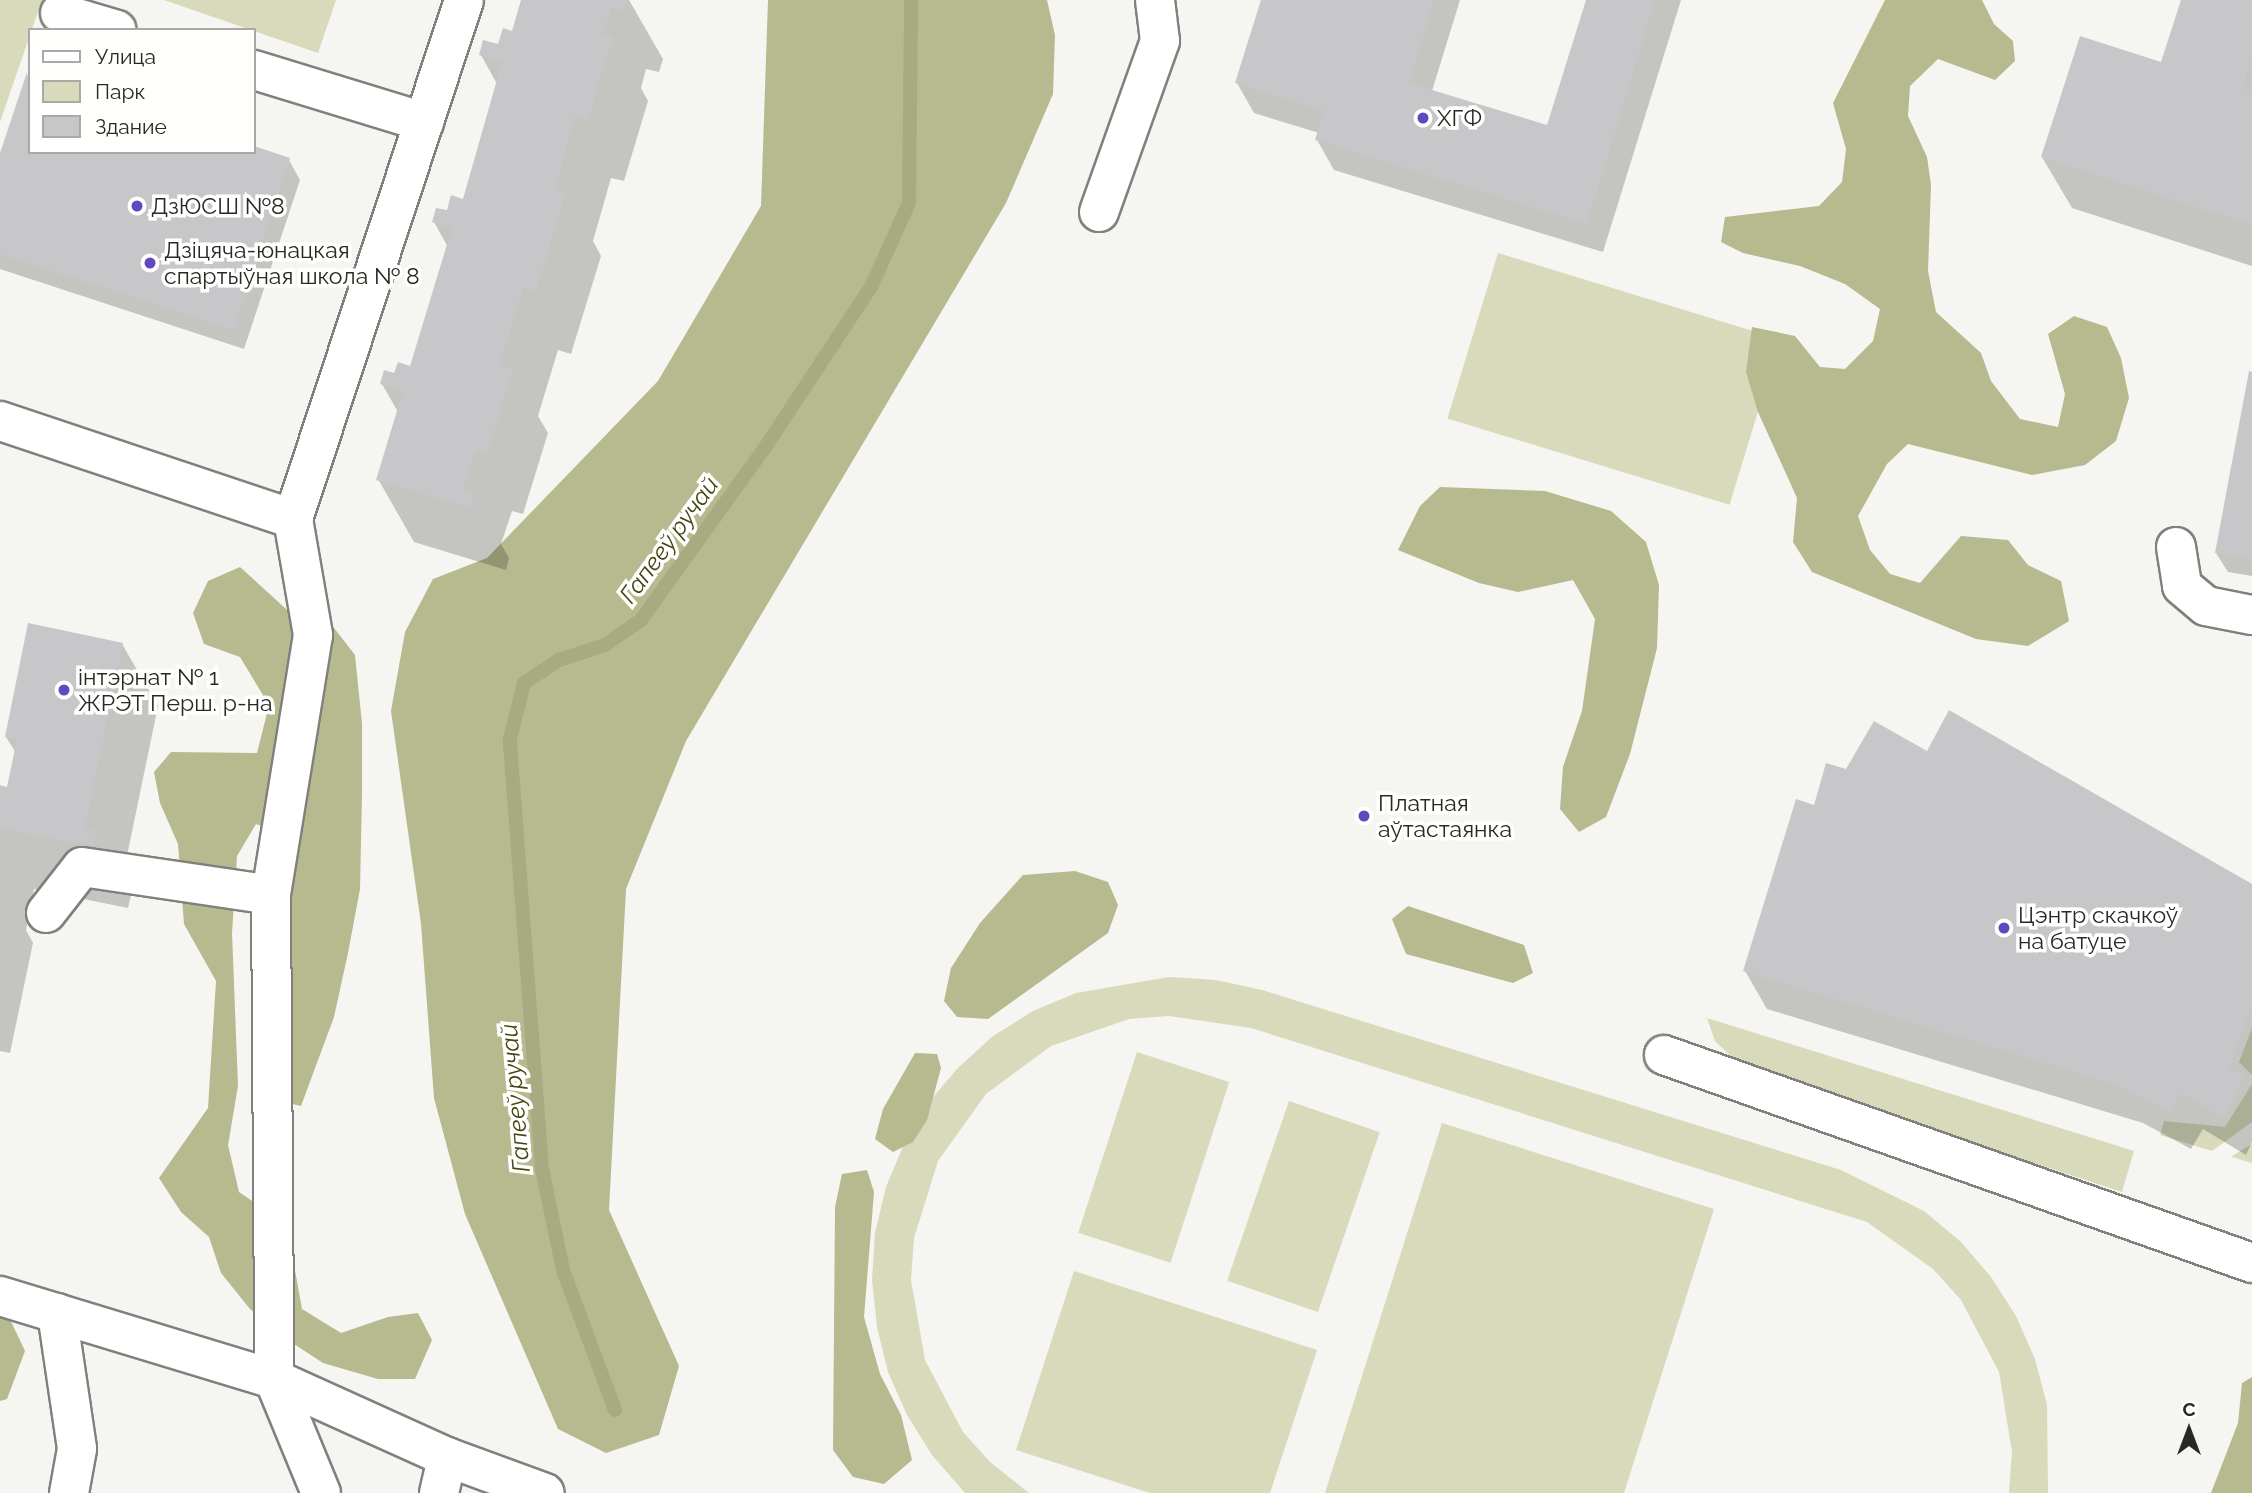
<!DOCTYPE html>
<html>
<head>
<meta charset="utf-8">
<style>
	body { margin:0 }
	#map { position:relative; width:2252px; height:1493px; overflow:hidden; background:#f5f5f1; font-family:Raleway,sans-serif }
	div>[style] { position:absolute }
	.green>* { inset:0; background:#d8dabb; transform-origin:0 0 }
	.forest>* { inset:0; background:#b7b98f }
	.shadow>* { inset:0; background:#0003 }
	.stream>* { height:14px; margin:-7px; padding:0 7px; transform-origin:7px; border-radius:7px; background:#a8aa81 }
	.building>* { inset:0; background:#c7c7ca }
	.roads { filter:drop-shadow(2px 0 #80807d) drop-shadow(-2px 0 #80807d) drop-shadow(0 2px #80807d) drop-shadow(0 -2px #80807d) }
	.minor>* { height:38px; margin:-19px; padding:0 19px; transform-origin:19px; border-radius:19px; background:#fff }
	.dots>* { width:19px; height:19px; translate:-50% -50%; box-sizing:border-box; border:4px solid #fffffe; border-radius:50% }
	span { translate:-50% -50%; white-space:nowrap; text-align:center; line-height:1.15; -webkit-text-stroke:7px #fffffe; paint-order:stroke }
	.poi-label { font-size:23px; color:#282827 }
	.left { translate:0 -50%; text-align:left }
	.water-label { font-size:24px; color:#444513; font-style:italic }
	.legend { position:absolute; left:28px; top:28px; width:228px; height:126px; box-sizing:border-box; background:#fffffe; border:2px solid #a9a9a8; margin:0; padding:9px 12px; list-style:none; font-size:21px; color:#282827 }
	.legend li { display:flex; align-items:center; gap:14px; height:35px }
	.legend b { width:35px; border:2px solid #a9a9a8 }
	.north { position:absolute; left:2154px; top:1395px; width:70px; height:70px; -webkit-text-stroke:5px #fffffe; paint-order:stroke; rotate:0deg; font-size:19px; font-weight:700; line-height:28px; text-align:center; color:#282827 }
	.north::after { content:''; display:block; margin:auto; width:24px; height:32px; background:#282827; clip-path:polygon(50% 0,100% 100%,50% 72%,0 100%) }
</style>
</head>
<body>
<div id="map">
	<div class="green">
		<div style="clip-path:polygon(0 0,42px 0,0 122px)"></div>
		<div style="clip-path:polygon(164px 0,336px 0,318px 53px)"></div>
		<div style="left:1498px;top:253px;width:295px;height:173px;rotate:17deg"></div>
		<div style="clip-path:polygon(1169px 977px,1216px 980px,1262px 990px,1841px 1170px,1924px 1211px,1961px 1242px,1991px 1277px,2016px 1316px,2035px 1359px,2047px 1405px,2048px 1493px,2009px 1493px,2012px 1452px,1999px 1372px,1961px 1300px,1933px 1269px,1867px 1222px,1251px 1028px,1169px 1016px,1129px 1019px,1051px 1046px,986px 1094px,938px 1161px,914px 1238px,911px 1280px,925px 1360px,963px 1432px,990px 1462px,1029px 1493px,965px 1493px,932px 1455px,907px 1415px,888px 1372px,877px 1327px,872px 1280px,875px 1233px,886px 1187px,904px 1144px,928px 1103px,958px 1068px,993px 1036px,1033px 1011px,1076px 993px)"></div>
		<div style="clip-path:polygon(1707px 1018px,2134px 1151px,2122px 1192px,1762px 1073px,1735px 1060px,1715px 1041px)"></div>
		<div style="clip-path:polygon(2252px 1028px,2252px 1075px,2239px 1062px)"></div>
		<div style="left:1137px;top:1052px;width:97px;height:190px;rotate:18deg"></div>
		<div style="clip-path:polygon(2252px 1084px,2252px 1122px,2212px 1151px,2160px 1135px,2164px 1121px,2225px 1127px)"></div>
		<div style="left:1289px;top:1101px;width:96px;height:190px;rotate:19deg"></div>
		<div style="clip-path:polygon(1442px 1123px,1714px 1209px,1624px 1493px,1325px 1493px)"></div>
		<div style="clip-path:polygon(2252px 1144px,2252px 1163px,2232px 1157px,2232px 1156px)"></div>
		<div style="clip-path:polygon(1074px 1271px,1317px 1350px,1270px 1493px,1150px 1493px,1016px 1450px)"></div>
	</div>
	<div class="forest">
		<div style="clip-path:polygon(768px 0,1047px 0,1055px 35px,1053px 94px,1006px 203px,686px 741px,626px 889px,609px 1210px,679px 1366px,659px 1435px,606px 1453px,558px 1429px,465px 1214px,434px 1098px,421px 924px,391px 711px,405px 632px,433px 579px,487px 558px,658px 381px,761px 206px)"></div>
		<div style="clip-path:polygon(1885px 0,1982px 0,1994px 24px,2013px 41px,2015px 61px,1995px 80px,1938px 59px,1910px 86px,1908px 116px,1927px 157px,1931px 185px,1928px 271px,1936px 312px,1981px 353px,1991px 381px,2020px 419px,2058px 427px,2065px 394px,2048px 334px,2074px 316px,2107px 327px,2121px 358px,2129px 398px,2116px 441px,2085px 465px,2032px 475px,1908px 444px,1887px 464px,1858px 516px,1870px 550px,1890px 574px,1920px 583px,1961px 536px,2008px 540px,2028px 565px,2061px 581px,2069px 621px,2028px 646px,1976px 639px,1812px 572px,1793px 542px,1797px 498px,1758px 412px,1746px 372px,1752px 327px,1795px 336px,1820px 367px,1845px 369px,1873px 341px,1880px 309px,1845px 284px,1800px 266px,1743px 253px,1721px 242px,1725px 217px,1819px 206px,1842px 182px,1846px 149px,1833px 103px)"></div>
		<div style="clip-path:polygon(1440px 487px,1545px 491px,1611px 511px,1646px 542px,1659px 585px,1657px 648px,1630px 754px,1606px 817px,1579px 832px,1560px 809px,1563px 767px,1582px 711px,1595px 619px,1573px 580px,1518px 592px,1479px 583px,1398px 550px,1420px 506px)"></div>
		<div style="clip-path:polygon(240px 567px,297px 619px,334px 628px,355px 655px,362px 724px,362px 794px,360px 889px,348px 953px,334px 1017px,301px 1106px,276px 1100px,274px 830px,256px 824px,237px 856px,232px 933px,238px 1086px,228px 1145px,239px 1192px,277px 1218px,293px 1259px,302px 1309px,341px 1333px,388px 1317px,418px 1313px,432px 1340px,415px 1379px,378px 1379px,323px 1363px,294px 1344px,250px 1309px,221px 1273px,209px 1237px,181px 1212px,159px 1178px,208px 1108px,216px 981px,184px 924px,178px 844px,160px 803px,154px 772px,171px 752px,257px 753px,269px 705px,240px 657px,204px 644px,193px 613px,208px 581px)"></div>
		<div style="clip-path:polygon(1075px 871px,1108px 882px,1118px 905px,1108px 933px,988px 1019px,957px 1017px,944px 1001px,951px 968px,980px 923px,1023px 875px)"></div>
		<div style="clip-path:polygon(1408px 906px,1524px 945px,1533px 973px,1513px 983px,1406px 954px,1392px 919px)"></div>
		<div style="clip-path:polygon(915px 1053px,937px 1054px,941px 1068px,927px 1120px,913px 1142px,893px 1152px,875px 1139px,883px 1109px)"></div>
		<div style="clip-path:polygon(867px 1170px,874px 1192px,864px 1317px,880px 1374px,901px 1415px,912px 1460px,884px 1484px,853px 1477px,833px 1450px,835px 1207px,842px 1174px)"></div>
		<div style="clip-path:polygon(0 1311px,7px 1313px,25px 1351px,7px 1399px,0 1401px)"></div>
		<div style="clip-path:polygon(2252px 1377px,2252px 1493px,2211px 1493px,2238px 1423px,2242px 1383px)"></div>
	</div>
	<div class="shadow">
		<div style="clip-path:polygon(523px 0,629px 0,663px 59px,659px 72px,646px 69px,641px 88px,648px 101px,624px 181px,611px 178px,593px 241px,601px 256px,571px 354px,558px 350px,538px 416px,548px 433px,523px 514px,512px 511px,501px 544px,509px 558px,506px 570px,414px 542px,378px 479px,398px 412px,382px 384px,411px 368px,448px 247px,434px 222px,464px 201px,497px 84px,481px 55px,513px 33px)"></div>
		<div style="clip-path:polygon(1262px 0,1460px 0,1432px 91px,1548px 127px,1588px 0,1681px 0,1603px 252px,1334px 170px,1317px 140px,1319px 133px,1254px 113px,1237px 83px)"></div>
		<div style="clip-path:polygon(2183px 0,2252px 0,2252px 266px,2072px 208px,2042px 157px,2162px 64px)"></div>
		<div style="clip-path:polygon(28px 75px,30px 152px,254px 152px,254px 148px,289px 160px,300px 180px,244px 349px,0 269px,0 159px)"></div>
		<div style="clip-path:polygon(2252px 373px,2252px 576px,2228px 572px,2216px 553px)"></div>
		<div style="clip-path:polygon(122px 644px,158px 706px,122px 880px,131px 895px,128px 908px,34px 889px,26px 930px,33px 943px,10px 1053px,0 1051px,0 787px,8px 789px,16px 753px,6px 737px)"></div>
		<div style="clip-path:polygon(1927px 753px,2252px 886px,2252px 1142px,2246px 1155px,2203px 1129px,2191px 1149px,2143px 1123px,1767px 1009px,1745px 971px,1815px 807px,1847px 771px)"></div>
	</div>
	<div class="stream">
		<div style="left:615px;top:1410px;width:149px;rotate:-110.4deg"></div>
		<div style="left:563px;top:1270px;width:103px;rotate:-101.7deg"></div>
		<div style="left:542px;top:1169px;width:431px;rotate:-94.3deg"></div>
		<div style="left:510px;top:739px;width:58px;rotate:-76deg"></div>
		<div style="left:524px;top:683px;width:42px;rotate:-33.3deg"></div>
		<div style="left:559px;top:660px;width:48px;rotate:-18.1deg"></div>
		<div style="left:605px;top:645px;width:44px;rotate:-34.8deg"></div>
		<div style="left:641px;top:620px;width:218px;rotate:-54.3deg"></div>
		<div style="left:768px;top:443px;width:187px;rotate:-56.6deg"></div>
		<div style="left:871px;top:287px;width:92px;rotate:-65.7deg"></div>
		<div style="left:909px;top:203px;width:203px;rotate:-89.4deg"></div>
	</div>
	<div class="building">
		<div style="clip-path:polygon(521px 0,627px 0,623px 11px,611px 8px,603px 34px,613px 37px,588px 120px,575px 116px,555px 189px,566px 192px,536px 292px,523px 288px,500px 365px,513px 369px,488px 452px,476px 449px,463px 490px,475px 494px,470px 508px,376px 480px,403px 391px,380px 384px,384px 370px,394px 373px,398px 362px,410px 366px,452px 228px,432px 222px,436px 208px,447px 210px,451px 195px,463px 199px,502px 62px,479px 55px,483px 40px,498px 44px,503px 28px,512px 31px)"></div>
		<div style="clip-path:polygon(1261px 0,1434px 0,1409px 83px,1547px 125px,1586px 0,1655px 0,1587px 224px,1315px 140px,1324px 111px,1235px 83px)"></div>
		<div style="clip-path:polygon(2181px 0,2252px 0,2252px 58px,2242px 88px,2252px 91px,2252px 225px,2041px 157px,2080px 36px,2161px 62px)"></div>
		<div style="clip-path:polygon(27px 72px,30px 152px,254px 152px,254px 146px,290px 158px,233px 330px,0 254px,0 153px)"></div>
		<div style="clip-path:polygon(2249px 371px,2252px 372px,2252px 559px,2215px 553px)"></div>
		<div style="clip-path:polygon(28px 623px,123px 643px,85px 829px,96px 831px,93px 846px,0 828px,0 785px,7px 787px,17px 739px,5px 737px)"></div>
		<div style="clip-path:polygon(1949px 710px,2252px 884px,2252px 1003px,2229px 1068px,2245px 1076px,2224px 1118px,2181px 1093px,2170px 1112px,2120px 1086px,1743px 971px,1796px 799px,1814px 805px,1826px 763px,1846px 769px,1874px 721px,1927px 751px)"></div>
	</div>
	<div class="roads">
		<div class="minor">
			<div style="left:60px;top:13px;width:59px;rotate:16.6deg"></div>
			<div style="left:254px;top:70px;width:178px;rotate:17deg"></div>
			<div style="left:1099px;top:212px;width:182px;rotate:-70.4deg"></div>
			<div style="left:1160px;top:41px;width:41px;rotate:-97deg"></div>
			<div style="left:0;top:421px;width:309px;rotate:18.5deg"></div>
			<div style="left:293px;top:519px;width:118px;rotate:80.2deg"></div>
			<div style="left:313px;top:635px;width:263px;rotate:99.2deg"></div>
			<div style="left:271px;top:895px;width:484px;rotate:89.6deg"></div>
			<div style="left:274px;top:1379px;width:123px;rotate:67.6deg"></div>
			<div style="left:293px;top:519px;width:546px;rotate:-71.76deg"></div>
			<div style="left:2176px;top:547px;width:39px;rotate:81deg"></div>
			<div style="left:2182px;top:586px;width:31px;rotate:40deg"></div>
			<div style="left:2206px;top:606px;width:47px;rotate:11.1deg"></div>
			<div style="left:46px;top:913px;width:58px;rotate:-52deg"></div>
			<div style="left:82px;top:867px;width:191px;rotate:8.4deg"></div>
			<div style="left:1664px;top:1055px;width:624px;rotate:19.48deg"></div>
			<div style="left:0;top:1296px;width:286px;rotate:16.9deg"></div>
			<div style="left:274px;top:1379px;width:190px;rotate:24.3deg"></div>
			<div style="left:447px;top:1457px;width:104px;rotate:20.2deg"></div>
			<div style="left:57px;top:1313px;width:137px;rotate:81.6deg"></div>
			<div style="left:77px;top:1449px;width:45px;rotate:100.3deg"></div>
			<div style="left:439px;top:1493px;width:37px;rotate:-77deg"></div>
		</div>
	</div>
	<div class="dots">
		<div style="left:1423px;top:118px;background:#6148c1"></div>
		<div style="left:137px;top:206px;background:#6148c1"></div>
		<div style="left:150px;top:263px;background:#6148c1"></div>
		<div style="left:64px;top:690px;background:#6148c1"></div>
		<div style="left:1364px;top:816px;background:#6148c1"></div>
		<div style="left:2004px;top:928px;background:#6148c1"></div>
	</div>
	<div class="poi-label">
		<span class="left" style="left:1437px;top:118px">ХГФ</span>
		<span class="left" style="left:151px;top:206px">ДзЮСШ №8</span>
		<span class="left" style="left:164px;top:263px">Дзіцяча-юнацкая<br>спартыўная школа № 8</span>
		<span class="left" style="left:78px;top:690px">інтэрнат № 1<br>ЖРЭТ Перш. р-на</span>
		<span class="left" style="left:1378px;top:816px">Платная<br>аўтастаянка</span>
		<span class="left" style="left:2018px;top:928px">Цэнтр скачкоў<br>на батуце</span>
	</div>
	<div class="water-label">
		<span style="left:669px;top:540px;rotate:-54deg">Гапееў ручай</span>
		<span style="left:515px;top:1098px;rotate:-95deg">Гапееў ручай</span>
	</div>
	<ul class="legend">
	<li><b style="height:9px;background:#fff"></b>Улица</li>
	<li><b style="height:19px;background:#d8dabb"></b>Парк</li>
	<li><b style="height:19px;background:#c7c7ca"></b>Здание</li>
	</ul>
	<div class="north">С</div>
</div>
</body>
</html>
